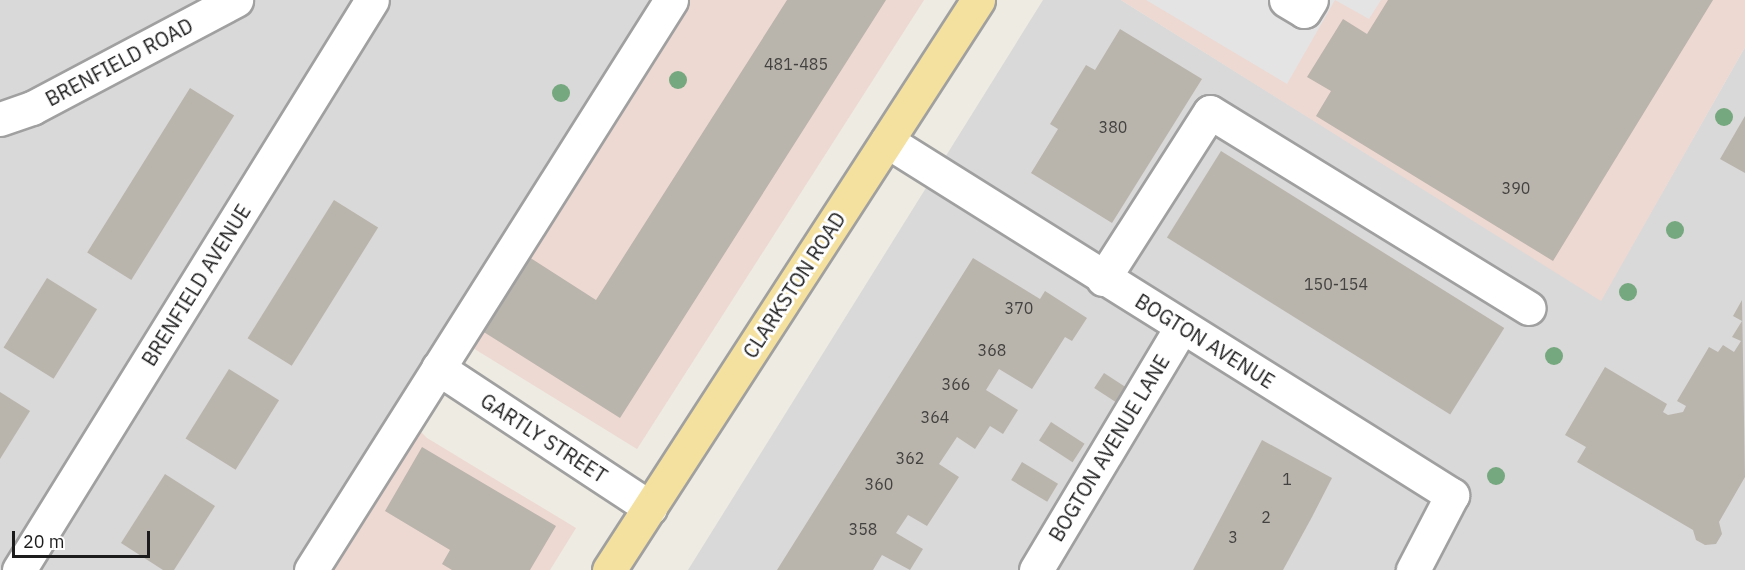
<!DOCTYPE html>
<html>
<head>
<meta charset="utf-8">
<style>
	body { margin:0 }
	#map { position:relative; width:1745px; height:570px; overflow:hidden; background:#edebe2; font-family:"IBM Plex Sans",sans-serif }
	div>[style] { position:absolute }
	.residential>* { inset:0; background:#dad9d9 }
	.commercial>* { inset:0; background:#edd8d2 }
	.parking>* { inset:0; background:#e4e4e4 }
	.building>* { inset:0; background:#b9b4ac; transform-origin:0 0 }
	.roads { filter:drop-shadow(2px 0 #a0a0a0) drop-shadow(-2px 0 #a0a0a0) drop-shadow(0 2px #a0a0a0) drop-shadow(0 -2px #a0a0a0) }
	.minor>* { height:33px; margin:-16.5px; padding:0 16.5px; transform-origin:16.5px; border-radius:16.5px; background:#fff }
	.major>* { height:33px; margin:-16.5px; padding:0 16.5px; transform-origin:16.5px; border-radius:16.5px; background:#f4e09f }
	.trees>* { width:18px; height:18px; margin:-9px; border-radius:50%; background:#75a87e }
	span { translate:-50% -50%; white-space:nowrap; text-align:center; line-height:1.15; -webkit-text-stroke:6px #fff; paint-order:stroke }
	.number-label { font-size:16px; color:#434240 }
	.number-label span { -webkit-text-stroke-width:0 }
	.street-label { font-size:20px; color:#1c1c1c }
	.scale { position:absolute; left:12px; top:531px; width:138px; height:27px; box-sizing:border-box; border:3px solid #1c1c1c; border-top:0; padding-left:8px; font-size:18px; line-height:21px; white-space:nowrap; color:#1c1c1c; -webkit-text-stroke:4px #fff; paint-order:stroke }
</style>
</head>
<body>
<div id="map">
	<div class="residential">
		<div style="clip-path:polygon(0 0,652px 0,297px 570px,0 570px)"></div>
		<div style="clip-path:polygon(1043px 0,1121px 0,1601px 300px,1745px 47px,1745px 570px,688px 570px)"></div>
	</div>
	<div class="commercial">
		<div style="clip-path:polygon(687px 0,924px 0,637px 449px,473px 348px,471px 324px)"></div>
		<div style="clip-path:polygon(1121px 0,1745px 0,1745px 47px,1601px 301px)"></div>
		<div style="clip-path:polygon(398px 409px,427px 438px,576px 528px,550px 570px,297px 570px)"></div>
	</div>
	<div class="parking">
		<div style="clip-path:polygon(1146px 0,1381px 0,1369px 19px,1335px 0,1287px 84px)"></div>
	</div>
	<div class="building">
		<div style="clip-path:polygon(787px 0,886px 0,620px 418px,471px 324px,518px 250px,596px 300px)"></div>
		<div style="clip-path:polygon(1388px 0,1713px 0,1553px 261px,1316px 116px,1331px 91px,1307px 77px,1343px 19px,1367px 34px)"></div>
		<div style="clip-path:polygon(1120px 29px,1202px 79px,1112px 223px,1031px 173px,1058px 129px,1050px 124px,1086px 65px,1095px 70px)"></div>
		<div style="left:190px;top:88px;width:52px;height:194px;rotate:32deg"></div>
		<div style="clip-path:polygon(1745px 116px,1745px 173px,1720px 159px)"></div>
		<div style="left:1221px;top:151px;width:334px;height:102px;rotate:32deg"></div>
		<div style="left:334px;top:200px;width:52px;height:163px;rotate:32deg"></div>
		<div style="clip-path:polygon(973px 258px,1040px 299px,1045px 291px,1087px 318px,1072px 341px,1065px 337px,1032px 389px,999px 369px,986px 390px,1018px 410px,1003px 434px,990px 426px,975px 449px,957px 437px,939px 464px,959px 477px,927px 526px,908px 515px,896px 533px,923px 549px,910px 570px,882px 555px,873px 570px,777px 570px)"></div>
		<div style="left:47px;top:278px;width:59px;height:82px;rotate:32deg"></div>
		<div style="clip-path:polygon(1742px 300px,1745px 477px,1719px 522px,1722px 534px,1716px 544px,1705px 545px,1696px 540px,1693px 530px,1577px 462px,1586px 447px,1565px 435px,1605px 367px,1667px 404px,1663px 412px,1668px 415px,1683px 412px,1686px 406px,1677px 401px,1709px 347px,1718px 352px,1723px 345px,1734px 352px,1741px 341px,1732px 337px,1742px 321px,1733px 316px)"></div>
		<div style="left:229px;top:369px;width:59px;height:82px;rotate:32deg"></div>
		<div style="left:1104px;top:373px;width:27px;height:18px;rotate:33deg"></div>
		<div style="clip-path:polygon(0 392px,30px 411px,0 459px)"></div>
		<div style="left:1051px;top:422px;width:40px;height:22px;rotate:33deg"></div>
		<div style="clip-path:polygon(1262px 440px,1332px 478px,1312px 517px,1283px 570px,1193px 570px)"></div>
		<div style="clip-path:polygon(422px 447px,556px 526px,530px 570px,452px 570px,442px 564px,450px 550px,385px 511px)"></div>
		<div style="left:1022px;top:462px;width:42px;height:21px;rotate:31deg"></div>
		<div style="clip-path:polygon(165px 474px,215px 506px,174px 570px,163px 570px,121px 543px)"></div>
	</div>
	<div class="roads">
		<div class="minor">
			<div style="left:1286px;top:0;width:21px;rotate:31deg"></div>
			<div style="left:1304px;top:11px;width:13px;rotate:-58deg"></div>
			<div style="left:0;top:119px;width:34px;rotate:-19deg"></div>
			<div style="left:32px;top:108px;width:231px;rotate:-27.9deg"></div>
			<div style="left:887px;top:141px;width:667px;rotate:32.07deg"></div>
			<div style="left:1452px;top:495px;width:85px;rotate:117.5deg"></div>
			<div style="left:1103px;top:279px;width:198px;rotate:-57.4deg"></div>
			<div style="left:1210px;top:112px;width:374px;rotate:31.6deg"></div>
			<div style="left:438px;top:368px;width:254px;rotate:33.4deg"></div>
			<div style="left:19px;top:570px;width:670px;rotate:-58.23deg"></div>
			<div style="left:311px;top:570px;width:674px;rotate:-57.72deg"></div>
			<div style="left:1036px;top:570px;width:284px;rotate:-59.1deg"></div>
		</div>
		<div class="major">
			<div style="left:609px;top:570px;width:679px;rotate:-57.08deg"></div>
		</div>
	</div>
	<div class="trees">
		<div style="left:678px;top:80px"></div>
		<div style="left:561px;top:93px"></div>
		<div style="left:1724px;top:117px"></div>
		<div style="left:1675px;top:230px"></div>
		<div style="left:1628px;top:292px"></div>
		<div style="left:1554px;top:356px"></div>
		<div style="left:1496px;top:476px"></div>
	</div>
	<div class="number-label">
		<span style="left:796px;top:64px">481-485</span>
		<span style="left:1113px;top:127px">380</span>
		<span style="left:1516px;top:188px">390</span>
		<span style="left:1336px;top:284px">150-154</span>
		<span style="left:1019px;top:308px">370</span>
		<span style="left:992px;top:350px">368</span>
		<span style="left:956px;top:384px">366</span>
		<span style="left:935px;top:417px">364</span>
		<span style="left:910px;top:458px">362</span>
		<span style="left:1287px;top:479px">1</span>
		<span style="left:879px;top:484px">360</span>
		<span style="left:1266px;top:517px">2</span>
		<span style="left:863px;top:529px">358</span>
		<span style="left:1233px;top:537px">3</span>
	</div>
	<div class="street-label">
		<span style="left:119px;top:62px;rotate:-28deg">BRENFIELD ROAD</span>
		<span style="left:196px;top:285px;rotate:-58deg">BRENFIELD AVENUE</span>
		<span style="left:794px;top:285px;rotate:-57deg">CLARKSTON ROAD</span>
		<span style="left:1205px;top:341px;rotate:32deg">BOGTON AVENUE</span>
		<span style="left:544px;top:438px;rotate:33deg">GARTLY STREET</span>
		<span style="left:1109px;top:448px;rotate:-59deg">BOGTON AVENUE LANE</span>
	</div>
	<div class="scale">20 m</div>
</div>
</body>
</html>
